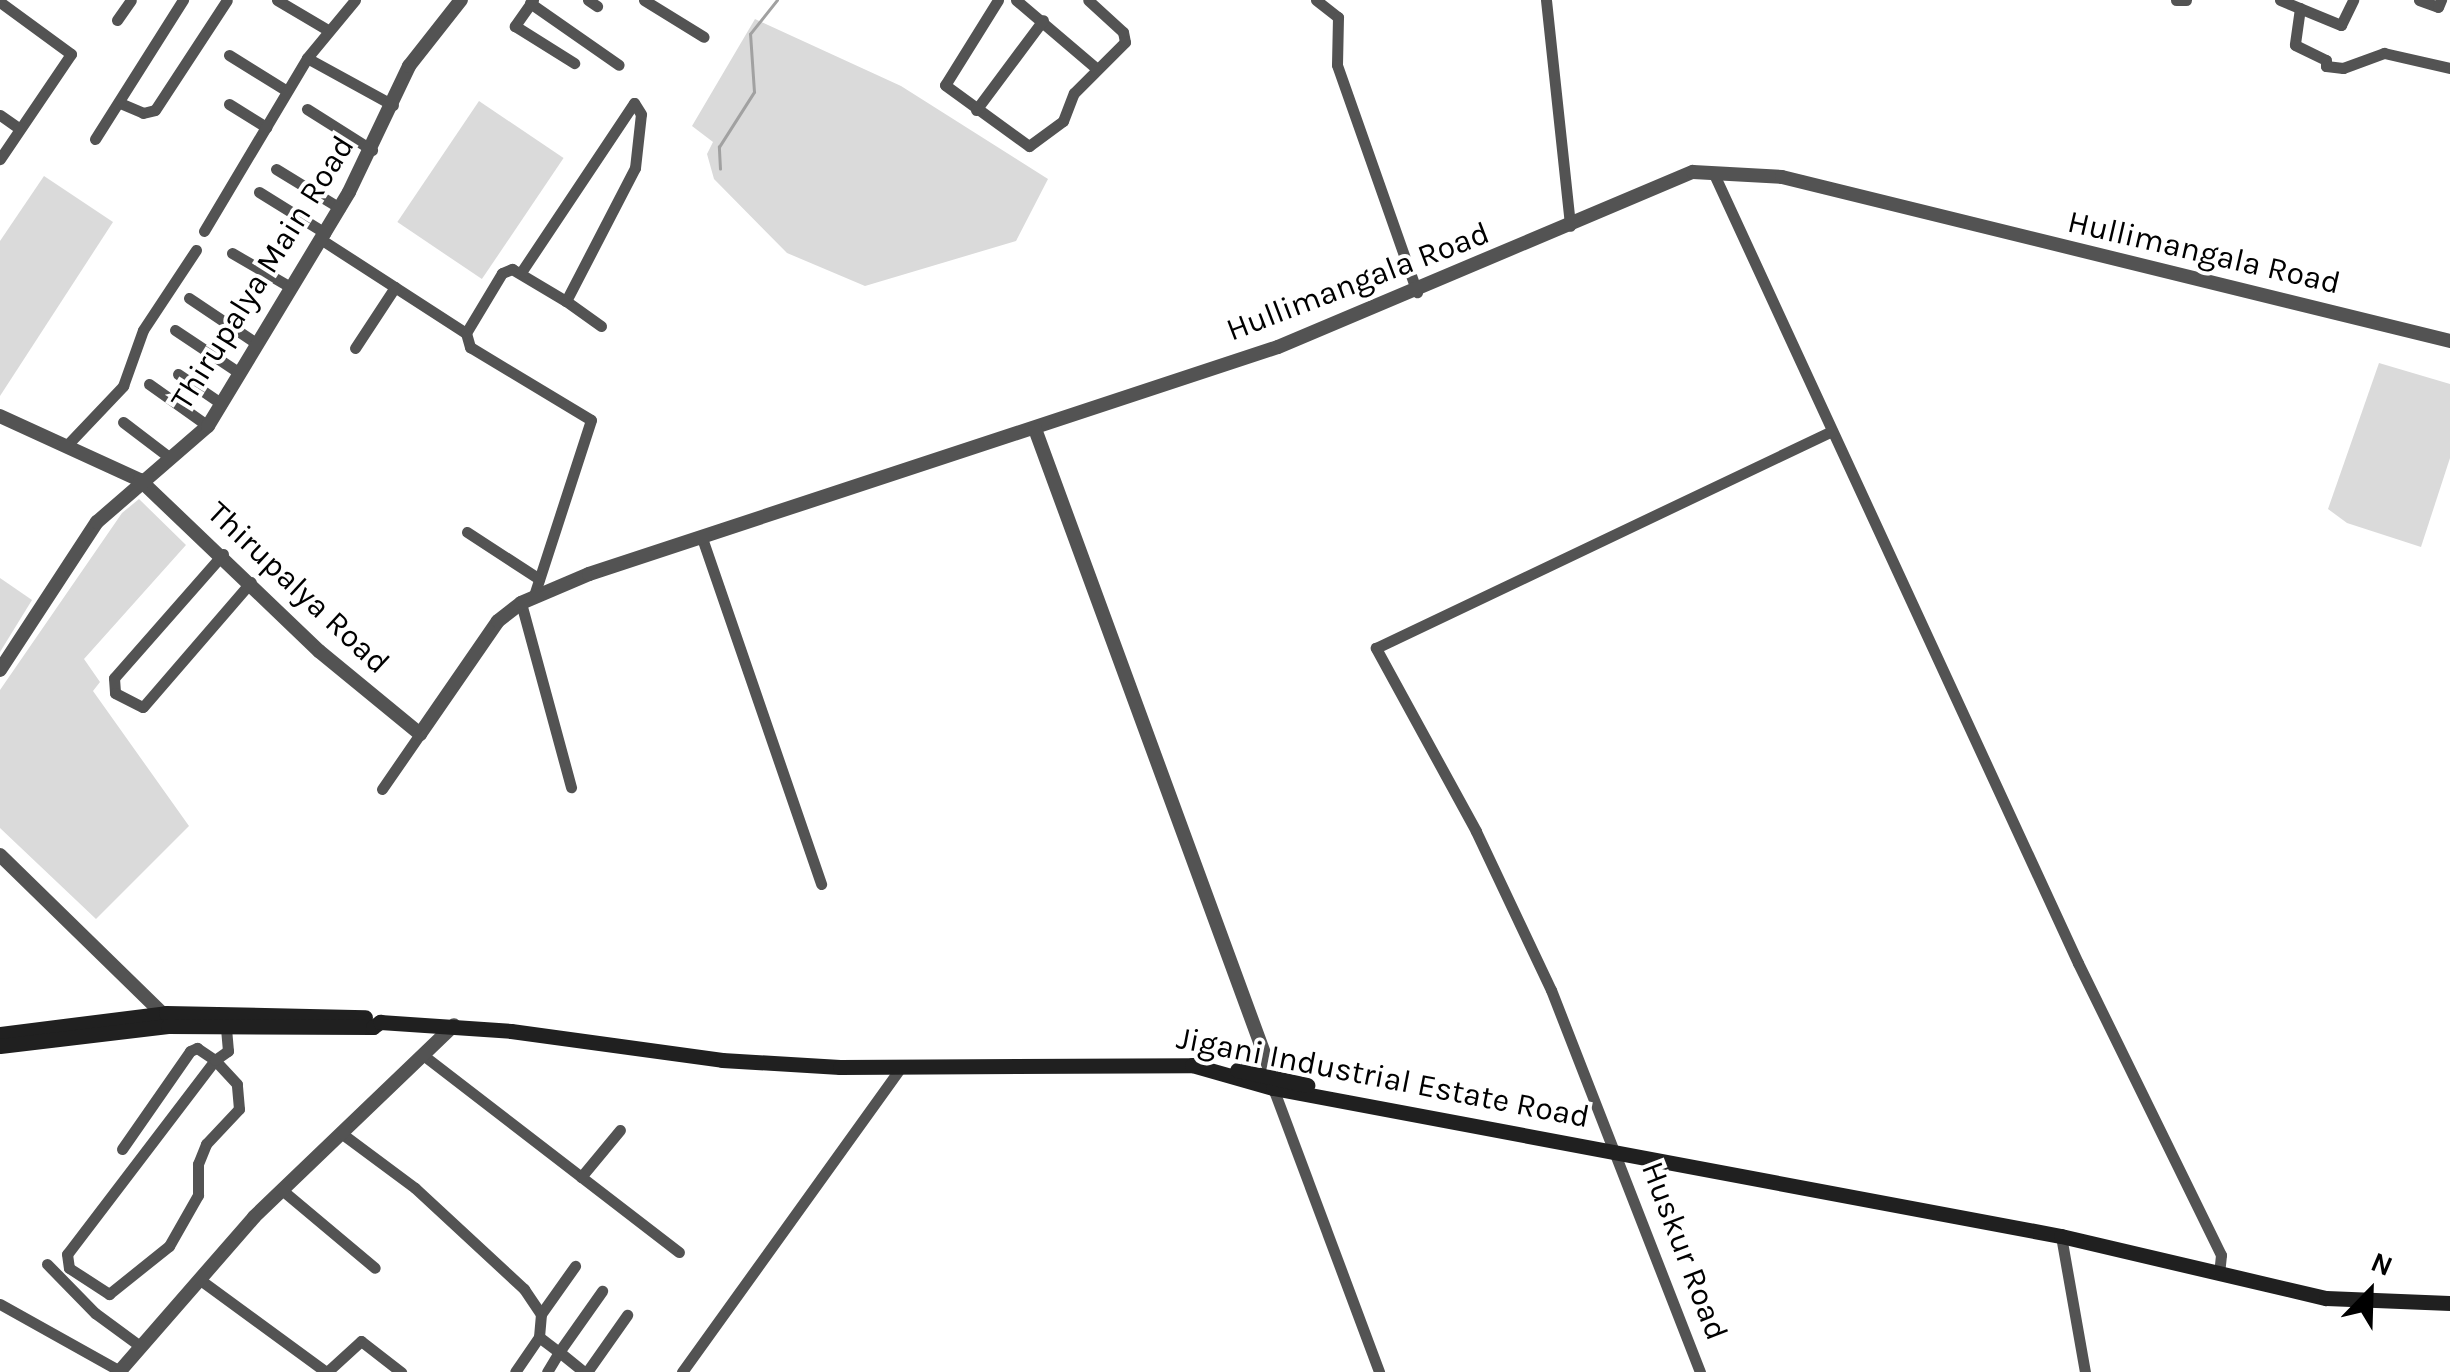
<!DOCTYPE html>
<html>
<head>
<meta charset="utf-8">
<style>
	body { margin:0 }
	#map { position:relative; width:2450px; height:1372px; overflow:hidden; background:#fff; font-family:Karla,sans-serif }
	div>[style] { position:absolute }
	.green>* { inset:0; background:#dadada; transform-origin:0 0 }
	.stream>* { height:2.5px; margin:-1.25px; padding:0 1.25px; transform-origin:1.25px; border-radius:1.25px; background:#a1a1a1 }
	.minor>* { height:11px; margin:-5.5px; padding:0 5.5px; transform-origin:5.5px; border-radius:5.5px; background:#535353 }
	.tertiary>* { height:14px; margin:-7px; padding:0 7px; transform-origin:7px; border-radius:7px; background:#535353 }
	.secondary>* { height:15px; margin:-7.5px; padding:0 7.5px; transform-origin:7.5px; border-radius:7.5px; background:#202020 }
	span { translate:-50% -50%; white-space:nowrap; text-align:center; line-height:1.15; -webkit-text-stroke:8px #fff; paint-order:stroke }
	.street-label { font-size:32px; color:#000 }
	.north { position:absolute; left:2320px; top:1242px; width:100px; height:100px; -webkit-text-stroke:8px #fff; paint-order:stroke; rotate:23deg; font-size:28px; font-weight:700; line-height:40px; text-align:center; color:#000 }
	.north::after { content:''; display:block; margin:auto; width:35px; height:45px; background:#000; clip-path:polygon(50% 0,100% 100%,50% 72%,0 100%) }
</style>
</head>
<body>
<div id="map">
	<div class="green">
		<div style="clip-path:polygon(755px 19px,901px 86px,1048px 179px,1016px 241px,865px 286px,787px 253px,714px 179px,707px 154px,713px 142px,692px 126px)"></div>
		<div style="left:479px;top:101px;width:102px;height:146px;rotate:34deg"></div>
		<div style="clip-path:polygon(44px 176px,113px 222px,0 396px,0 241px)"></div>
		<div style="clip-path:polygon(2379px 363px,2450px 384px,2450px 458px,2421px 547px,2347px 523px,2328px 509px)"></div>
		<div style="clip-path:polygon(139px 499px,186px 545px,84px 659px,100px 682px,93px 691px,189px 826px,96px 919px,0 828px,0 690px,122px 513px)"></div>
		<div style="clip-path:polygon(0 578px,32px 600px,0 652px)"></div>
	</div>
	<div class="stream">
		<div style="left:720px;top:169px;width:22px;rotate:-93deg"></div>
		<div style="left:719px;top:147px;width:65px;rotate:-57.5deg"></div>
		<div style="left:754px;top:92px;width:58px;rotate:-93.9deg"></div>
		<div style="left:750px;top:34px;width:43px;rotate:-51.5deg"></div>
	</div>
	<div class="minor">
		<div style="left:277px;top:0;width:57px;rotate:30.6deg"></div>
		<div style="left:355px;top:0;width:75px;rotate:129.6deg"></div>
		<div style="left:307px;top:58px;width:98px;rotate:28.7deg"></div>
		<div style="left:533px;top:0;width:32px;rotate:125deg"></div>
		<div style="left:515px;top:26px;width:70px;rotate:32.1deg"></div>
		<div style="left:588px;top:0;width:11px;rotate:34deg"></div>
		<div style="left:644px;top:0;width:70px;rotate:31.7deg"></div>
		<div style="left:998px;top:0;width:100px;rotate:121.9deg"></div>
		<div style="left:945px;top:85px;width:104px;rotate:36deg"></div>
		<div style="left:1029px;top:146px;width:42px;rotate:-36.3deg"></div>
		<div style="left:1063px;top:121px;width:30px;rotate:-69deg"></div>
		<div style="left:1074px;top:93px;width:72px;rotate:-45deg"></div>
		<div style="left:1125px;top:42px;width:10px;rotate:-101deg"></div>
		<div style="left:1123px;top:32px;width:47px;rotate:-137.6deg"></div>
		<div style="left:1016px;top:0;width:106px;rotate:40.4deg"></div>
		<div style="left:1316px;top:0;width:28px;rotate:38deg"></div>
		<div style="left:1338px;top:17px;width:48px;rotate:91.2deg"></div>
		<div style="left:1337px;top:65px;width:241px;rotate:70.6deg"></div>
		<div style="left:1546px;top:0;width:227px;rotate:83.9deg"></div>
		<div style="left:2176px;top:0;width:10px"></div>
		<div style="left:2280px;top:0;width:66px;rotate:22.3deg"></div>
		<div style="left:2341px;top:25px;width:28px;rotate:-64deg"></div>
		<div style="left:2419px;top:0;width:20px;rotate:20deg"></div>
		<div style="left:2438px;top:7px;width:8px;rotate:-67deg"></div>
		<div style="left:0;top:2px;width:88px;rotate:36.2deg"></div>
		<div style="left:71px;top:54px;width:127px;rotate:124.1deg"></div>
		<div style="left:530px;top:3px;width:108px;rotate:34.9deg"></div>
		<div style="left:2300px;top:8px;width:37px;rotate:98deg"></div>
		<div style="left:2295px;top:45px;width:34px;rotate:26deg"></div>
		<div style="left:2326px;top:60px;width:6px;rotate:90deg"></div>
		<div style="left:2326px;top:66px;width:17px;rotate:7deg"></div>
		<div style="left:2343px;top:68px;width:44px;rotate:-20.1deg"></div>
		<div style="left:2384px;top:53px;width:68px;rotate:12.8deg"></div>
		<div style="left:117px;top:20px;width:24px;rotate:-55deg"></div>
		<div style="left:229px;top:55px;width:68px;rotate:31.8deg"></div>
		<div style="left:120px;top:103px;width:25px;rotate:23deg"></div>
		<div style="left:143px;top:113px;width:12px;rotate:-14deg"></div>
		<div style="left:155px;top:110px;width:131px;rotate:-56.8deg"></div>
		<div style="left:229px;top:104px;width:44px;rotate:31.9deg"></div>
		<div style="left:307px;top:109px;width:77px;rotate:32.2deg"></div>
		<div style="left:976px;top:110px;width:112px;rotate:-53.3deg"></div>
		<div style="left:0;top:115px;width:24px;rotate:35deg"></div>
		<div style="left:95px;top:139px;width:165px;rotate:-57.7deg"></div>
		<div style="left:276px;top:169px;width:75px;rotate:31.4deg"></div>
		<div style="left:1713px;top:172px;width:871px;rotate:65.23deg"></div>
		<div style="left:2078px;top:963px;width:325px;rotate:63.9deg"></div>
		<div style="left:2221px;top:1255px;width:19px;rotate:96deg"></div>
		<div style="left:259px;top:192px;width:78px;rotate:31.8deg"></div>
		<div style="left:204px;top:231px;width:201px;rotate:-59.2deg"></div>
		<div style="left:322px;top:240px;width:171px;rotate:32.9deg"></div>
		<div style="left:466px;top:333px;width:15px;rotate:74deg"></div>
		<div style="left:470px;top:347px;width:141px;rotate:31.1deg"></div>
		<div style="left:591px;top:420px;width:187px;rotate:108deg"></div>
		<div style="left:232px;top:253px;width:69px;rotate:30.3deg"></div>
		<div style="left:189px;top:298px;width:81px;rotate:33.9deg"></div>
		<div style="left:566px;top:301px;width:43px;rotate:35.5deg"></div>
		<div style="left:175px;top:330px;width:76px;rotate:33.7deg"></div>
		<div style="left:466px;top:333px;width:70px;rotate:-59deg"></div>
		<div style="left:502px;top:273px;width:11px;rotate:-22deg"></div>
		<div style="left:512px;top:269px;width:63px;rotate:30.7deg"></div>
		<div style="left:566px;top:301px;width:150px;rotate:-62.6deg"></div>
		<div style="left:635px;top:168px;width:54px;rotate:-83.7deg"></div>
		<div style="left:641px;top:114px;width:13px;rotate:-122deg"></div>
		<div style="left:634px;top:103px;width:202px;rotate:123.7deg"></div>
		<div style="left:355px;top:348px;width:73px;rotate:-56.7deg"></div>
		<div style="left:178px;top:374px;width:53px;rotate:34.3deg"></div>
		<div style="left:149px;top:384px;width:72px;rotate:35.4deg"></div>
		<div style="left:123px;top:422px;width:58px;rotate:37.3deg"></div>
		<div style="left:69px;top:443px;width:79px;rotate:-46.5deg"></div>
		<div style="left:123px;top:386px;width:59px;rotate:-70.3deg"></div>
		<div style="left:143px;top:330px;width:96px;rotate:-56.5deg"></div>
		<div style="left:467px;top:532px;width:86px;rotate:33.1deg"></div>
		<div style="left:702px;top:538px;width:366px;rotate:71deg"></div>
		<div style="left:223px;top:554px;width:165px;rotate:131.3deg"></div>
		<div style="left:114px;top:678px;width:15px;rotate:86deg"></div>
		<div style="left:115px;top:693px;width:31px;rotate:27deg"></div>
		<div style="left:143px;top:707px;width:165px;rotate:-49.2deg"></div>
		<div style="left:521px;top:603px;width:191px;rotate:74.8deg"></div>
		<div style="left:382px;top:789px;width:67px;rotate:-55.4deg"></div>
		<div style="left:423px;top:1055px;width:323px;rotate:37.6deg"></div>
		<div style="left:1273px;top:1088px;width:303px;rotate:69.5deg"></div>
		<div style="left:341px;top:1133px;width:92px;rotate:36.6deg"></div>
		<div style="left:415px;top:1188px;width:149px;rotate:42.8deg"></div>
		<div style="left:524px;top:1289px;width:30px;rotate:56deg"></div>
		<div style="left:541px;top:1314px;width:23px;rotate:95deg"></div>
		<div style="left:539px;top:1337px;width:42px;rotate:124.4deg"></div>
		<div style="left:122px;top:1149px;width:119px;rotate:-55.2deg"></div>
		<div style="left:190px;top:1051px;width:8px;rotate:-23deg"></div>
		<div style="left:197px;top:1048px;width:22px;rotate:34deg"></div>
		<div style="left:215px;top:1060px;width:244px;rotate:127.3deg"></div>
		<div style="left:67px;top:1254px;width:14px;rotate:82deg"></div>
		<div style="left:69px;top:1268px;width:48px;rotate:33deg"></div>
		<div style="left:109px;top:1294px;width:77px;rotate:-38.7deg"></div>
		<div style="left:169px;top:1246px;width:59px;rotate:-60.4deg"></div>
		<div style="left:198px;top:1195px;width:31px;rotate:-90deg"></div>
		<div style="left:198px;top:1164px;width:22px;rotate:-68deg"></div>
		<div style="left:206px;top:1144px;width:48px;rotate:-46.7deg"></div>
		<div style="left:239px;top:1109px;width:25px;rotate:-95deg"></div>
		<div style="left:237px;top:1084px;width:33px;rotate:-133deg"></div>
		<div style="left:215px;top:1060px;width:16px;rotate:-35deg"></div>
		<div style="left:228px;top:1051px;width:24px;rotate:-95deg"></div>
		<div style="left:581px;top:1177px;width:61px;rotate:-50.3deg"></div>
		<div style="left:282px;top:1190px;width:121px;rotate:40deg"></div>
		<div style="left:2061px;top:1236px;width:138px;rotate:80deg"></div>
		<div style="left:47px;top:1264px;width:69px;rotate:45.6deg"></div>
		<div style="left:95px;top:1313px;width:56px;rotate:36.3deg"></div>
		<div style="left:199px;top:1279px;width:157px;rotate:36.2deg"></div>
		<div style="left:0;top:1304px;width:137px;rotate:29.2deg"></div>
		<div style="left:541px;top:1314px;width:59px;rotate:-54.7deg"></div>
		<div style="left:539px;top:1337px;width:25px;rotate:37deg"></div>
		<div style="left:559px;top:1352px;width:23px;rotate:121deg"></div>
		<div style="left:327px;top:1372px;width:46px;rotate:-42.4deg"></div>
		<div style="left:361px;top:1341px;width:51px;rotate:37.8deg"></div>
		<div style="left:584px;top:1372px;width:32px;rotate:-141deg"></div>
		<div style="left:559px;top:1352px;width:75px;rotate:-54.8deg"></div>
		<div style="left:587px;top:1372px;width:70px;rotate:-54.9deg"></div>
		<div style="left:682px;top:1372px;width:372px;rotate:-54.3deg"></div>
		<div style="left:1700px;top:1372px;width:410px;rotate:-111.3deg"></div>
		<div style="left:1551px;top:990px;width:176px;rotate:-115.3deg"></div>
		<div style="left:1476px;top:831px;width:209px;rotate:-118.7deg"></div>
		<div style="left:1376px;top:648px;width:505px;rotate:-25.45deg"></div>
	</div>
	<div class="tertiary">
		<div style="left:0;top:416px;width:154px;rotate:24.6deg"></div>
		<div style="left:140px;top:480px;width:248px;rotate:43.7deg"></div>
		<div style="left:319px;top:651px;width:131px;rotate:39.4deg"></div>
		<div style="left:420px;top:734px;width:137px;rotate:-55.4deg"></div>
		<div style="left:498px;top:621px;width:29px;rotate:-38deg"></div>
		<div style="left:521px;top:603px;width:74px;rotate:-23.1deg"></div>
		<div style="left:589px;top:574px;width:725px;rotate:-18.24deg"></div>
		<div style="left:1278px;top:347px;width:450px;rotate:-22.9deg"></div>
		<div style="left:1693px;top:172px;width:89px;rotate:3.2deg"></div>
		<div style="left:1782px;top:177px;width:688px;rotate:13.79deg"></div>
		<div style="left:1035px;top:429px;width:688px;rotate:69.85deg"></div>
		<div style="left:0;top:670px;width:177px;rotate:-56.8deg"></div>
		<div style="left:97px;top:522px;width:147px;rotate:-40.9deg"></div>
		<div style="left:208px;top:426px;width:273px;rotate:-58.9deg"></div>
		<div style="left:349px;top:192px;width:140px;rotate:-64.5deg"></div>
		<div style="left:409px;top:66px;width:84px;rotate:-51.8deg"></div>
		<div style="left:0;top:855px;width:233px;rotate:44.3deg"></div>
		<div style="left:119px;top:1372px;width:206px;rotate:-48.9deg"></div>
		<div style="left:254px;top:1217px;width:277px;rotate:-43.8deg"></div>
	</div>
	<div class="secondary">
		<div style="left:0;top:1034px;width:167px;rotate:-7.2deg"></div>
		<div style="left:166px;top:1013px;width:199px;rotate:1.2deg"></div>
		<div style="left:0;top:1046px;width:169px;rotate:-6.8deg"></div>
		<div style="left:168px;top:1026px;width:205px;rotate:0.3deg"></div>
		<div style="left:373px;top:1027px;width:9px;rotate:-36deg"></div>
		<div style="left:380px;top:1022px;width:131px;rotate:3.9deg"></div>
		<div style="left:511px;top:1031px;width:213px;rotate:7.8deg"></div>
		<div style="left:722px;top:1060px;width:118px;rotate:3.4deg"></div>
		<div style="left:840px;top:1067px;width:352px;rotate:-0.3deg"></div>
		<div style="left:1192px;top:1065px;width:84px;rotate:15.9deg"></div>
		<div style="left:1273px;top:1088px;width:802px;rotate:10.64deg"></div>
		<div style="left:2061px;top:1236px;width:272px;rotate:13.2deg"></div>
		<div style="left:2326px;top:1298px;width:124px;rotate:2.3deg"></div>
		<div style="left:1237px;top:1070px;width:72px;rotate:12.1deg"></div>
	</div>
	<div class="street-label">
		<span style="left:2204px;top:253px;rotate:13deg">Hullimangala Road</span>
		<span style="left:263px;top:273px;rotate:-58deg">Thirupalya Main Road</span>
		<span style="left:1358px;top:282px;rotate:-21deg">Hullimangala Road</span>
		<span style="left:298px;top:588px;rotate:43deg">Thirupalya Road</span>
		<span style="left:1383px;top:1078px;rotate:11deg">Jigani Industrial Estate Road</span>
		<span style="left:1684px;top:1251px;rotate:69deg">Huskur Road</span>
	</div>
	<div class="north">N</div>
</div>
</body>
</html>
